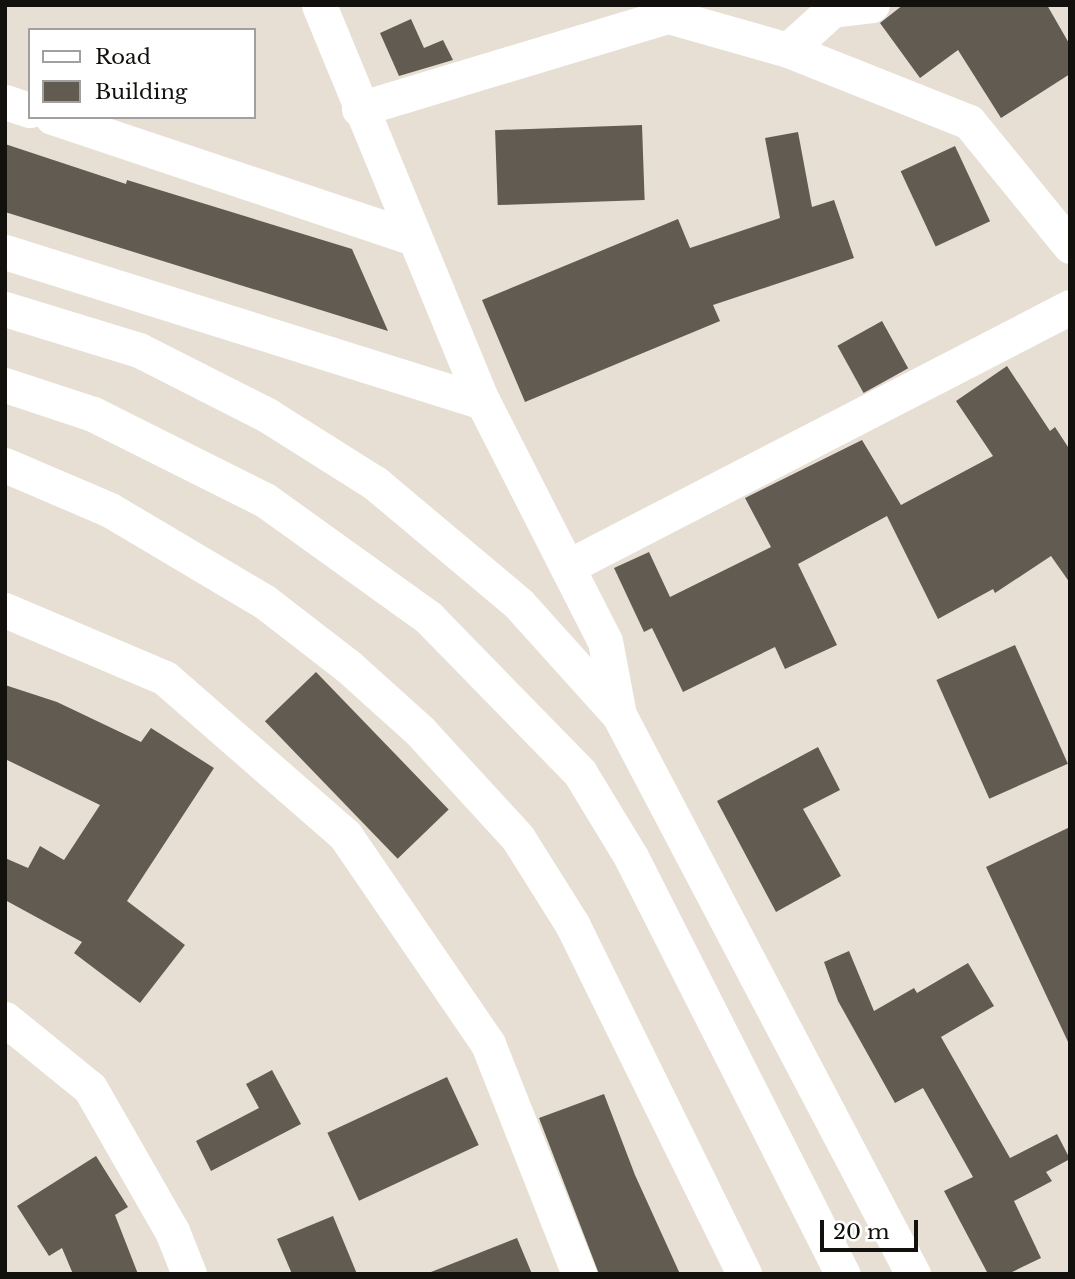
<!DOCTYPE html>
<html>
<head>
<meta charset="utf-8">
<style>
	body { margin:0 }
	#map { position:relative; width:1075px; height:1279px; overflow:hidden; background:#e7dfd4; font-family:"Libre Baskerville",serif }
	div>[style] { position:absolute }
	.building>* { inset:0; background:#625b52; transform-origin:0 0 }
	.minor>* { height:35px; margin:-17.5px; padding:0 17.5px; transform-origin:17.5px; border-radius:17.5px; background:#fff }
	span { translate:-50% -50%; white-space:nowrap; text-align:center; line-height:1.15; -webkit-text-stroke:7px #fff; paint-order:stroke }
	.frame { position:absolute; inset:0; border:7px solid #13110d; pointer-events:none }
	.legend { position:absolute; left:28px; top:28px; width:228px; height:91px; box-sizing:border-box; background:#fff; border:2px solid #a1a09e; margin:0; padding:9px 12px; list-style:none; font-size:21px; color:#13110d }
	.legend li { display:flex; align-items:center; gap:14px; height:35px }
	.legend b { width:35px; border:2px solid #a1a09e }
	.scale { position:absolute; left:820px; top:1220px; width:98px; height:32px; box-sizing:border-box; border:4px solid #13110d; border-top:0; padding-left:9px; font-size:21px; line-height:24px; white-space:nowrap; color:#13110d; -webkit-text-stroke:5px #fff; paint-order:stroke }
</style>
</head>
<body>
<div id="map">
	<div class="building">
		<div style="clip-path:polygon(903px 5px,1047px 5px,1070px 45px,1070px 74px,1001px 118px,958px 50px,920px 78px,880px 23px)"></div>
		<div style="clip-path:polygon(411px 19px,424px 48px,443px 40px,453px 60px,399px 76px,380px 33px)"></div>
		<div style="left:642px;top:125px;width:75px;height:147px;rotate:88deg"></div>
		<div style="clip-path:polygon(798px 132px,812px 207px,834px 200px,854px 258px,713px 305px,720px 321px,525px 402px,482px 300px,678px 219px,690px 248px,780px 218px,765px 138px)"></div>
		<div style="clip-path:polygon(5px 144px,126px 184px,127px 180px,352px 249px,388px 331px,5px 212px)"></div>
		<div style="left:955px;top:146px;width:83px;height:60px;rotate:65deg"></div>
		<div style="left:882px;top:321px;width:54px;height:51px;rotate:61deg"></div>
		<div style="clip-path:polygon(1007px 366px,1050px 431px,1055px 427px,1070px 450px,1070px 583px,1051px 556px,995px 593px,993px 589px,938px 619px,887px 516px,798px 564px,837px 645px,785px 669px,775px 647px,683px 692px,652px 628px,644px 632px,614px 568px,649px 552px,670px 597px,771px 547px,745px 498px,862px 440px,901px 505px,993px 456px,956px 401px)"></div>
		<div style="left:1015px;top:645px;width:130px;height:86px;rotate:66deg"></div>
		<div style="left:316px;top:672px;width:191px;height:71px;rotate:46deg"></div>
		<div style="clip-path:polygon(5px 685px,57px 702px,141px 742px,151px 728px,214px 768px,127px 901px,185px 945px,140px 1003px,74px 953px,82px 942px,5px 900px,5px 858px,28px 868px,40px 846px,64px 860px,100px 805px,5px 759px)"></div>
		<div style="clip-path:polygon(818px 747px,840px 790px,803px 809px,841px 876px,776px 912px,717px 801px)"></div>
		<div style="clip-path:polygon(1070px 827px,1070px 1046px,986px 867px)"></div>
		<div style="clip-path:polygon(849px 951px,874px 1011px,914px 988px,917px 993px,968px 963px,994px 1006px,941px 1037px,1010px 1158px,1057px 1134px,1070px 1159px,1046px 1172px,1052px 1181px,1014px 1201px,1041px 1258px,1008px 1274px,988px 1274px,944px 1191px,973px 1177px,923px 1088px,895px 1103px,838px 1001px,824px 962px)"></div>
		<div style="clip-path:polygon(272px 1070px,301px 1124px,211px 1171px,196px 1141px,259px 1108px,246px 1084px)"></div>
		<div style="left:447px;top:1077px;width:75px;height:132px;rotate:65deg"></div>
		<div style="clip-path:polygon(604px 1094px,635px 1175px,680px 1274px,599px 1274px,539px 1118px)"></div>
		<div style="clip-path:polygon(96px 1156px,128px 1207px,115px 1215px,138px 1274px,73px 1274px,62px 1248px,49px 1256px,17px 1206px)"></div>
		<div style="clip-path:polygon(333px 1216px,357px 1274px,292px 1274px,277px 1239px)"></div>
		<div style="clip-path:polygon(517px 1238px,532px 1274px,431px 1274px,431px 1272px)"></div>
	</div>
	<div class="minor">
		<div style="left:319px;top:5px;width:430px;rotate:67.6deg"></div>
		<div style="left:483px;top:402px;width:268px;rotate:63deg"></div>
		<div style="left:605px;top:641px;width:75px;rotate:79.3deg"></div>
		<div style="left:788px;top:50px;width:59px;rotate:-42.3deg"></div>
		<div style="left:832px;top:10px;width:40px;rotate:-7.1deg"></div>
		<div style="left:5px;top:102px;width:26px;rotate:18deg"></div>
		<div style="left:359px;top:109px;width:323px;rotate:-16.8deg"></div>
		<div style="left:668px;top:16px;width:125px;rotate:15.8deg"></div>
		<div style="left:788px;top:50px;width:195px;rotate:21.7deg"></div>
		<div style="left:969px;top:122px;width:160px;rotate:50.8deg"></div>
		<div style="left:52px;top:117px;width:382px;rotate:18.5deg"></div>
		<div style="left:5px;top:252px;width:501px;rotate:17.42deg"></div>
		<div style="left:5px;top:309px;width:140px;rotate:17deg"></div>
		<div style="left:139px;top:350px;width:144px;rotate:26.9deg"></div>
		<div style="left:267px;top:415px;width:128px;rotate:32.2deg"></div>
		<div style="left:375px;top:483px;width:188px;rotate:40deg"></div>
		<div style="left:519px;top:604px;width:149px;rotate:48deg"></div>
		<div style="left:619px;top:715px;width:632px;rotate:62.26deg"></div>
		<div style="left:5px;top:385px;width:93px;rotate:18.2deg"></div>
		<div style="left:93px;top:414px;width:192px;rotate:26.6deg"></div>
		<div style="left:265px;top:500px;width:201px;rotate:35.7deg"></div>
		<div style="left:428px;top:617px;width:218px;rotate:45.7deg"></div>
		<div style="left:580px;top:773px;width:98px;rotate:58.7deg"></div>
		<div style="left:631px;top:857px;width:468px;rotate:63.1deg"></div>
		<div style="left:5px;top:465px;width:114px;rotate:23.2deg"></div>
		<div style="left:110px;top:510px;width:180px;rotate:30.7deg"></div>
		<div style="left:265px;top:602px;width:106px;rotate:37.7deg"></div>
		<div style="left:349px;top:667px;width:96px;rotate:42deg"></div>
		<div style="left:420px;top:731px;width:145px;rotate:47.5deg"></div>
		<div style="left:518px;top:838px;width:102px;rotate:57.9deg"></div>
		<div style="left:572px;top:924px;width:390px;rotate:63.8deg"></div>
		<div style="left:567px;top:567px;width:566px;rotate:-27.33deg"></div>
		<div style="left:5px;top:610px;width:174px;rotate:23deg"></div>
		<div style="left:165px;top:678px;width:239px;rotate:41.1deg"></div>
		<div style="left:345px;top:835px;width:253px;rotate:55.6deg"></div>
		<div style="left:488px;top:1044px;width:247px;rotate:68.4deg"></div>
		<div style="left:5px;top:1019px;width:109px;rotate:39.1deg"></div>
		<div style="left:90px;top:1088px;width:165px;rotate:60.2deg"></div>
		<div style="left:172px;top:1231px;width:46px;rotate:68.4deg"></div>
	</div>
	<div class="frame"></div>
	<ul class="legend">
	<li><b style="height:9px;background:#fff"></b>Road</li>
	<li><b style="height:19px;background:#625b52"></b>Building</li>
	</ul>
	<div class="scale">20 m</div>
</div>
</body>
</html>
